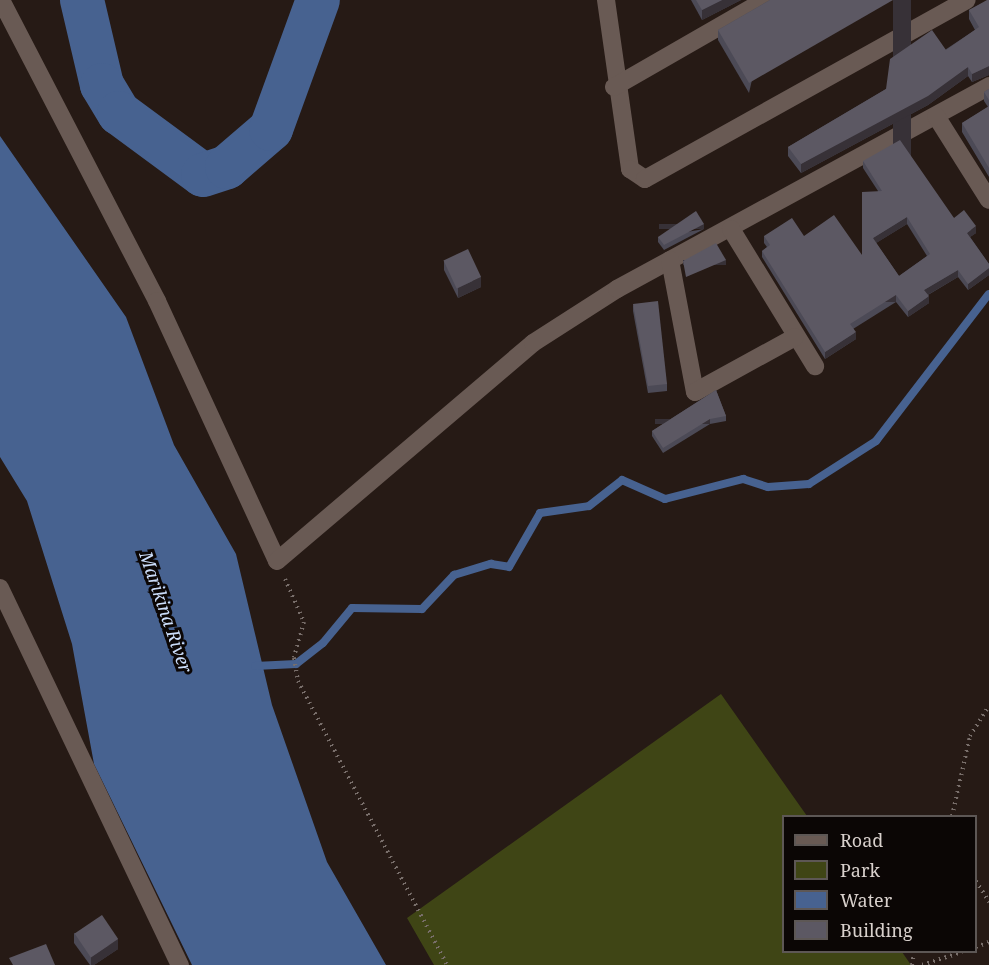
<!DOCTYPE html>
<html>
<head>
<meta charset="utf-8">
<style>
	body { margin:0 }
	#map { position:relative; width:989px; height:965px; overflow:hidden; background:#261a15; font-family:"Noto Serif",serif }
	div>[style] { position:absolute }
	.green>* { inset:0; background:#3f4515 }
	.water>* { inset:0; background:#476290 }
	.stream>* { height:8px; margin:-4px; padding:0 4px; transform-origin:4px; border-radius:4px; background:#476290 }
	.river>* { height:44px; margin:-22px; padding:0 22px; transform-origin:22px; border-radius:22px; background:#476290 }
	.path>* { height:4px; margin-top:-2px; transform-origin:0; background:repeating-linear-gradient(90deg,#796f6b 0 1.5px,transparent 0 6px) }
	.street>* { height:18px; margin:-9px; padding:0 9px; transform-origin:9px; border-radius:9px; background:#695a54 }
	.wall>* { inset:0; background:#4c4a56 }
	.shaded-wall>* { inset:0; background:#373137; transform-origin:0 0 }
	.building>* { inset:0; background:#5c5863; transform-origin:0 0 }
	span { translate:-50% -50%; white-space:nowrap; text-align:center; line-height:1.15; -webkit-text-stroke:6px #0b0605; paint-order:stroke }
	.water-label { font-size:18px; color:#cbddfa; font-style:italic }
	.legend { position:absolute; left:782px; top:815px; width:195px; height:138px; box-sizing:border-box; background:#0b0605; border:2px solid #5d5755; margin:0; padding:8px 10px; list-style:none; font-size:18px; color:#d8d0cc }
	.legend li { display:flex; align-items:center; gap:12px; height:30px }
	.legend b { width:30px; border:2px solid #5d5755 }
</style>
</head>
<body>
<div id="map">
	<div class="green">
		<div style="clip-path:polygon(721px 694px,807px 816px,784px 816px,784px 952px,902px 952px,911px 965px,434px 965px,407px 918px)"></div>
	</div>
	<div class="water">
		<div style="clip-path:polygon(0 136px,126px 317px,174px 445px,236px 554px,272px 705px,327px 862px,386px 965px,192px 965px,94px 764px,72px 644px,27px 501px,0 457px)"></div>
	</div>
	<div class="stream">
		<div style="left:255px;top:666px;width:41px;rotate:-2.8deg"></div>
		<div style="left:296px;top:664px;width:34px;rotate:-38deg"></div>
		<div style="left:323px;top:643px;width:45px;rotate:-50.4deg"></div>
		<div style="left:352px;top:608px;width:70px;rotate:0.8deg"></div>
		<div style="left:422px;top:609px;width:47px;rotate:-46.7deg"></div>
		<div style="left:454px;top:575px;width:39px;rotate:-17deg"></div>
		<div style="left:491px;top:564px;width:18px;rotate:9deg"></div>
		<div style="left:509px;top:567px;width:62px;rotate:-60.1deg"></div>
		<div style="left:540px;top:513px;width:49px;rotate:-8.1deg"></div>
		<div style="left:589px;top:506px;width:42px;rotate:-38.2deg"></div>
		<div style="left:622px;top:480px;width:47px;rotate:23.8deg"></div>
		<div style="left:665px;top:499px;width:81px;rotate:-14.4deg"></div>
		<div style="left:743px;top:479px;width:26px;rotate:18deg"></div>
		<div style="left:768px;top:487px;width:41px;rotate:-4.2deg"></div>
		<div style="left:809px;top:484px;width:80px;rotate:-32.7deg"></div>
		<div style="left:876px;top:441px;width:185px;rotate:-52.5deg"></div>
	</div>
	<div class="river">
		<div style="left:82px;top:0;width:87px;rotate:76.8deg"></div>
		<div style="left:102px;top:85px;width:33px;rotate:59deg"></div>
		<div style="left:119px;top:113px;width:104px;rotate:36.4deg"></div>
		<div style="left:203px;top:175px;width:25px;rotate:-18deg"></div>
		<div style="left:227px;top:167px;width:58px;rotate:-40.8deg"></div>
		<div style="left:271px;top:129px;width:137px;rotate:-70deg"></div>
	</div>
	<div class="path">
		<div style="left:285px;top:579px;width:47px;rotate:66.2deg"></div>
		<div style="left:304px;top:622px;width:37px;rotate:106deg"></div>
		<div style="left:294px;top:658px;width:23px;rotate:80deg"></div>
		<div style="left:298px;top:681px;width:321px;rotate:62.3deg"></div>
		<div style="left:952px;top:816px;width:82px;rotate:-77.3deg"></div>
		<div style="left:970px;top:736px;width:36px;rotate:-58deg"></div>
		<div style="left:976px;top:881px;width:25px;rotate:58deg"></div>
		<div style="left:976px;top:947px;width:14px;rotate:-21deg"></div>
		<div style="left:912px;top:965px;width:13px;rotate:-81deg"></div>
		<div style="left:922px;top:965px;width:42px;rotate:-18deg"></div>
	</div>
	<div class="street">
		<div style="left:1px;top:0;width:339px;rotate:62.6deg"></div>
		<div style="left:157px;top:301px;width:286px;rotate:65.2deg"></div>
		<div style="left:277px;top:561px;width:336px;rotate:-40.4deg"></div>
		<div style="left:533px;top:343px;width:100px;rotate:-32.7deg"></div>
		<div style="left:617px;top:289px;width:424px;rotate:-28.6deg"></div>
		<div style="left:606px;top:0;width:171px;rotate:81.9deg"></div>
		<div style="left:630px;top:169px;width:18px;rotate:34deg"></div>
		<div style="left:645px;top:179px;width:368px;rotate:-29.1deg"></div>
		<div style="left:614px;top:87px;width:174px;rotate:-29.9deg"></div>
		<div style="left:936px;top:116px;width:99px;rotate:57.8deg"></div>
		<div style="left:731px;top:229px;width:161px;rotate:58.5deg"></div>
		<div style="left:670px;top:260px;width:134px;rotate:79.3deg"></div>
		<div style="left:695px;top:392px;width:114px;rotate:-28.8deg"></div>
		<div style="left:0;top:588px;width:418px;rotate:64.5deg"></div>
	</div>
	<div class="wall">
		<div style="clip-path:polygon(691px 0,741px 0,702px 20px)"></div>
		<div style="clip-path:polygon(770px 0,749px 93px,718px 40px,718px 30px)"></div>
		<div style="clip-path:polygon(989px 0,989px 75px,972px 82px,968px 76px,928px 105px,801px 173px,788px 156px,788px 147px,886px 89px,975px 30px,969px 19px,969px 10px)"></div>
		<div style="clip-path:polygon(989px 89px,989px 177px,962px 132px,962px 123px,988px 107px,984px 101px,984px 92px)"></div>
		<div style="clip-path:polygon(evenodd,863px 161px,954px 218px,976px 233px,970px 237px,989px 264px,989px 275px,968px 290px,958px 277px,928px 295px,929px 303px,908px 317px,896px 302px,853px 329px,856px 339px,825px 359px,762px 257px,762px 251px,767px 247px,764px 243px,764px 236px,804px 236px,862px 255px,878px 191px,863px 168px,863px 161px,907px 224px,927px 256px,899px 276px,876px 243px,907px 224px)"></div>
		<div style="clip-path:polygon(704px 229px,664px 250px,658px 242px,658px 237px)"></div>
		<div style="clip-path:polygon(444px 261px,481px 287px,458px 298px,444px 270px)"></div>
		<div style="clip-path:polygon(633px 304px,667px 384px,667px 391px,648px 393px,633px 311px)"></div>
		<div style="clip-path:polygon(716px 390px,726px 416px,726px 421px,710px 424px,663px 453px,652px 436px,652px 431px)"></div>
		<div style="clip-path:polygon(74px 933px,118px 949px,94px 965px,90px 965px,74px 943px)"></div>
	</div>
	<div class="shaded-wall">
		<div style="clip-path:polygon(722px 0,741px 0,702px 20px,702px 10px)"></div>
		<div style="left:893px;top:0;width:18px;height:166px"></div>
		<div style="clip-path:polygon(989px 66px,989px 75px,972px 82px,972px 74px)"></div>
		<div style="clip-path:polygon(968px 67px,968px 76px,928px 105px,801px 173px,801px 164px)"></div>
		<div style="clip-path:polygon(907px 217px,907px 224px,873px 245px,873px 238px)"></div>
		<div style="left:704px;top:224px;width:5px;height:45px;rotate:90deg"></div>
		<div style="clip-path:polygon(976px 226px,976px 233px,967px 239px,967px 233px)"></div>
		<div style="left:726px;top:260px;width:5px;height:43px;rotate:90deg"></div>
		<div style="clip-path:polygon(989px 268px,989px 275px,968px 290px,968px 284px)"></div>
		<div style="clip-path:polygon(958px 270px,958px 277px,924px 297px,924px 290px)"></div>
		<div style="clip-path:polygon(481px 277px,481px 287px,458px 298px,458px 288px)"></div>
		<div style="left:896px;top:295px;width:7px;height:54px;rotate:90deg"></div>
		<div style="clip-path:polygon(929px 296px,929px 303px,908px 317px,908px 311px)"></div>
		<div style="clip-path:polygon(856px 332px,856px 339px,825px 359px,825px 352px)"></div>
		<div style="left:710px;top:419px;width:5px;height:55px;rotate:90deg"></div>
		<div style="clip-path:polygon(118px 939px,118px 949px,94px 965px,91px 965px,91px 957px)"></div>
	</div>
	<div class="building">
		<div style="clip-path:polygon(696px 0,722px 0,702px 10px)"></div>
		<div style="clip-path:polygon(770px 0,893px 0,749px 83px,718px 30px)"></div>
		<div style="clip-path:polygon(987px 0,989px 0,989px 66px,972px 74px,968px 67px,928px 96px,801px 164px,788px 147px,886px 89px,890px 59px,932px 30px,946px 50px,979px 27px,969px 10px)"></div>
		<div style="clip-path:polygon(989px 89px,989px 100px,984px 92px)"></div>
		<div style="clip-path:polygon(989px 106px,989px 168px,962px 123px)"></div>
		<div style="clip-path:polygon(evenodd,900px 140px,954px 218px,964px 210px,976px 226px,967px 233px,989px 264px,989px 268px,968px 284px,958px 270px,924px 290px,929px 296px,908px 311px,896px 295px,850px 324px,856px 332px,825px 352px,762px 251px,770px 245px,764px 236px,792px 218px,804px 236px,834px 215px,862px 255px,862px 192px,882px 191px,863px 161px,900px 140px,907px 217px,930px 254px,899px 276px,873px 238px,907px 217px)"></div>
		<div style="clip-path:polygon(696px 211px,704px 224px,664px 245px,658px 237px)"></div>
		<div style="clip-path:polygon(716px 243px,726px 260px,686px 277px,683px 261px)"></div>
		<div style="left:468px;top:249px;width:31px;height:27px;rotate:65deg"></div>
		<div style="clip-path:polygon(658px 301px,667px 384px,648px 386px,633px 304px)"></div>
		<div style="clip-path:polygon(716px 390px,726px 416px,710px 419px,663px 448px,652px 431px)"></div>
		<div style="left:102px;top:915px;width:29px;height:33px;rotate:56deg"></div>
		<div style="clip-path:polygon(46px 944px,55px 965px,13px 965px,9px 958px)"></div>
	</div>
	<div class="water-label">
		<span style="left:166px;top:612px;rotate:71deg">Marikina River</span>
	</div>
	<ul class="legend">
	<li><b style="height:8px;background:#695a54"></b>Road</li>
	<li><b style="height:16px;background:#3f4515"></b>Park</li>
	<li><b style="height:16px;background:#476290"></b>Water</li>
	<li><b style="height:16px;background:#5c5863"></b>Building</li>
	</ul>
</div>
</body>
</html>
